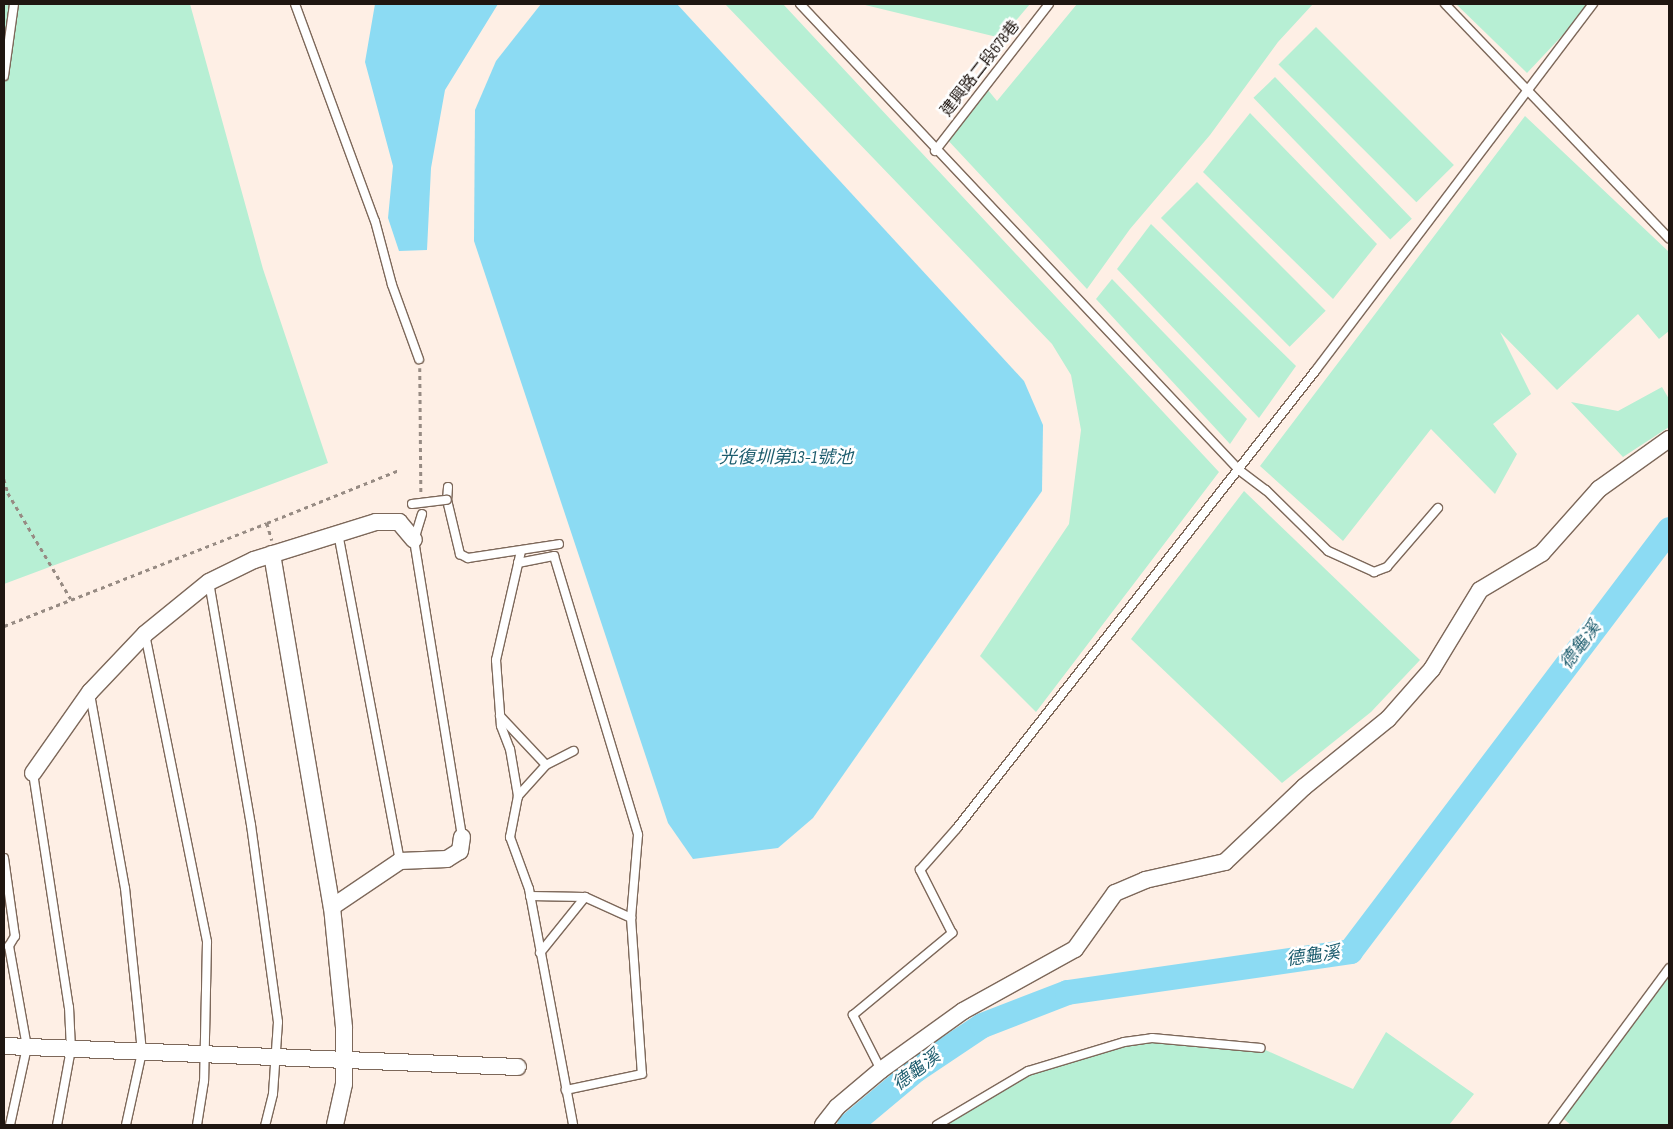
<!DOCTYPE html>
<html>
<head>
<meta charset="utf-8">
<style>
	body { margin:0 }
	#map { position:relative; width:1673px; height:1129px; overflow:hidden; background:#feefe5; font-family:"Sofia Sans Condensed","Noto Sans TC",sans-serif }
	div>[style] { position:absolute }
	.green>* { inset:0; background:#b7efd4; transform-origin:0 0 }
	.water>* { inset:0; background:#8cdbf3 }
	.river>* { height:25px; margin:-12.5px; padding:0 12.5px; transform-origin:12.5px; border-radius:12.5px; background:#8cdbf3 }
	.path>* { height:2.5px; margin-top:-1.25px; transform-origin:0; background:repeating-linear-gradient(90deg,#978b83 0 4px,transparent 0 8px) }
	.roads { filter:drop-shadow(1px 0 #7d685a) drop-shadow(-1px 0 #7d685a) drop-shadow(0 1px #7d685a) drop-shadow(0 -1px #7d685a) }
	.lane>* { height:8px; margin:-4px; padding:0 4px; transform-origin:4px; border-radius:4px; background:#fff }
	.street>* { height:16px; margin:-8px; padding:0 8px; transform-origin:8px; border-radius:8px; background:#fff }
	.bridges { filter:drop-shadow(1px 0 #7d685a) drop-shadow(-1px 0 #7d685a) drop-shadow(0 1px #7d685a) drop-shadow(0 -1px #7d685a) }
	.lane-bridge>* { height:8px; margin:-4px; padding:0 4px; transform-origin:4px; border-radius:4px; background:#fff }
	span { translate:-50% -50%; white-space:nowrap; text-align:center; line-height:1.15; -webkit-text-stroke:5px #fff; paint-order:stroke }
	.street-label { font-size:16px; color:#1f1611 }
	.water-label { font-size:18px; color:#1c5c6d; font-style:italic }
	.frame { position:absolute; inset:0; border:5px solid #1f1611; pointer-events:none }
</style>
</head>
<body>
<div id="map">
	<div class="green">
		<div style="clip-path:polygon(4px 4px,190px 4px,263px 269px,328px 463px,4px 584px)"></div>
		<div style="clip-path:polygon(725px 4px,783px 4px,1219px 472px,1036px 712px,980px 656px,1069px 524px,1081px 430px,1071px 375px,1052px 344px)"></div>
		<div style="clip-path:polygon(861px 4px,1030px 4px,1001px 38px)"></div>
		<div style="clip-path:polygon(1077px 4px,1313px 4px,1278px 42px,1210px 135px,1130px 229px,1087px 289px,944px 136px,983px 84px,997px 101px)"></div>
		<div style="clip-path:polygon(1456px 4px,1592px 4px,1527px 73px)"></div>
		<div style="left:1316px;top:27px;width:195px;height:53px;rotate:45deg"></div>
		<div style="left:1275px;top:77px;width:197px;height:30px;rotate:46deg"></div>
		<div style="clip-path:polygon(1250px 113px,1377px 244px,1333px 299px,1203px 172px)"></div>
		<div style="clip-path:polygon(1525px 116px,1669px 252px,1669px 331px,1659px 339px,1638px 314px,1557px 390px,1500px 332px,1531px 394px,1493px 424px,1517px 454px,1495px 494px,1431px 429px,1343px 541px,1260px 466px)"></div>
		<div style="left:1197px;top:182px;width:182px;height:51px;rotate:45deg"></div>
		<div style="clip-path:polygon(1151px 224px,1296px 366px,1259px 418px,1117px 269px)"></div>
		<div style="clip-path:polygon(1112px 279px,1247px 419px,1230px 444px,1096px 299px)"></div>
		<div style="clip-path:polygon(1662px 387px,1669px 399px,1669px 427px,1623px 457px,1571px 402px,1618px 411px)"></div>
		<div style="clip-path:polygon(1244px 491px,1420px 660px,1371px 712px,1282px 783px,1131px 639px)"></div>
		<div style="clip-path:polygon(1669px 968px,1669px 1125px,1571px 1125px,1560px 1116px)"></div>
		<div style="clip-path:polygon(1386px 1032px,1474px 1094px,1449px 1125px,937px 1125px,1028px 1071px,1152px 1038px,1261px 1048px,1353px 1089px)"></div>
	</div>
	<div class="water">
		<div style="clip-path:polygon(375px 4px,498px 4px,445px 90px,431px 168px,427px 250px,399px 251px,388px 218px,393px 166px,365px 62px)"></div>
		<div style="clip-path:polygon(541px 4px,677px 4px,1024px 381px,1043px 425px,1042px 491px,813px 818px,778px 848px,693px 859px,668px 823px,474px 241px,475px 110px,496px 61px)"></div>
	</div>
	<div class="river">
		<div style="left:849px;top:1125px;width:87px;rotate:-39.9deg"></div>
		<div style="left:916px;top:1069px;width:79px;rotate:-33.7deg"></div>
		<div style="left:982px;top:1025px;width:91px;rotate:-21.2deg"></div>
		<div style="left:1067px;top:992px;width:286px;rotate:-8.2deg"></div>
		<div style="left:1350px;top:951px;width:529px;rotate:-52.91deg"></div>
	</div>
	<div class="path">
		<div style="left:420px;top:368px;width:125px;rotate:89.5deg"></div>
		<div style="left:4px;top:479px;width:15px;rotate:74deg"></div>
		<div style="left:8px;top:493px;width:123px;rotate:59.3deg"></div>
		<div style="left:267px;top:523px;width:142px;rotate:-21.9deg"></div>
		<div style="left:4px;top:626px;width:282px;rotate:-21.4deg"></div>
		<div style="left:267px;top:523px;width:18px;rotate:74deg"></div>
	</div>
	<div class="roads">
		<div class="lane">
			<div style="left:295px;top:4px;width:231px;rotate:69.8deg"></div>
			<div style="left:375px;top:221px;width:66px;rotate:75.1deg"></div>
			<div style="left:392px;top:285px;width:79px;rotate:70deg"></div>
			<div style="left:800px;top:4px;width:640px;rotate:46.71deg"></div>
			<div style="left:1239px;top:470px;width:34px;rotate:37deg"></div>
			<div style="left:1266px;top:490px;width:87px;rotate:44.5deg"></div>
			<div style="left:1328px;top:551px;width:51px;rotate:24.5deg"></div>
			<div style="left:1374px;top:572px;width:14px;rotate:-21deg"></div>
			<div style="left:1387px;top:567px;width:78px;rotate:-49.2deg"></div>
			<div style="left:1445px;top:4px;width:324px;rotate:46.3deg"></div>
			<div style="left:4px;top:76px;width:73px;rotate:-82.1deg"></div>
			<div style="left:935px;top:151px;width:186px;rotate:-52.2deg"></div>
			<div style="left:448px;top:487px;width:13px;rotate:94deg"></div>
			<div style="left:447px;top:500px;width:56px;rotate:76.5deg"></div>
			<div style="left:460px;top:554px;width:9px;rotate:27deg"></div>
			<div style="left:468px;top:558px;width:92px;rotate:-8.7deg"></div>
			<div style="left:422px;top:514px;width:27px;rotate:107deg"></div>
			<div style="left:414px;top:540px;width:301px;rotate:80.8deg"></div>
			<div style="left:338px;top:533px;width:334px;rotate:79.3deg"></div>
			<div style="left:521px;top:551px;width:112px;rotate:102.9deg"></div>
			<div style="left:496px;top:660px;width:66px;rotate:85.7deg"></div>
			<div style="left:501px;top:726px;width:25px;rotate:69deg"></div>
			<div style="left:510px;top:749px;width:48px;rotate:80.3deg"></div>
			<div style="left:518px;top:796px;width:42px;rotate:101deg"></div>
			<div style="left:510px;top:837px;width:55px;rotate:69.9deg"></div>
			<div style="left:529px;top:889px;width:240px;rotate:79.4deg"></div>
			<div style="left:518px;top:563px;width:37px;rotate:-11deg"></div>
			<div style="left:554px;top:556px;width:291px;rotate:73.2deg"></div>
			<div style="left:638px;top:835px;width:83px;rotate:94.8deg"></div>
			<div style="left:631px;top:918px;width:156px;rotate:86deg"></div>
			<div style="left:642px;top:1074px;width:78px;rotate:168.1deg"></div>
			<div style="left:209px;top:582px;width:247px;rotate:80.2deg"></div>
			<div style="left:251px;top:825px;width:199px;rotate:82.2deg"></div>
			<div style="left:278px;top:1022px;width:72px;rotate:94deg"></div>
			<div style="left:273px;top:1094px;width:32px;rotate:104deg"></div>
			<div style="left:145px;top:634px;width:314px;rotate:78.6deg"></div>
			<div style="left:207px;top:942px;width:139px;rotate:91.2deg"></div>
			<div style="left:204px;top:1081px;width:45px;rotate:99deg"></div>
			<div style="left:90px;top:694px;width:197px;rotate:79.8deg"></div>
			<div style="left:125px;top:888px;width:115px;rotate:84deg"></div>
			<div style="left:137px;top:1002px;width:50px;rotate:84.3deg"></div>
			<div style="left:142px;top:1052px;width:75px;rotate:102.4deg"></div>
			<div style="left:500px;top:716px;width:67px;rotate:46.8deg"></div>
			<div style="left:33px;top:773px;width:237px;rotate:81.3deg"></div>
			<div style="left:69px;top:1007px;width:42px;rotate:87.3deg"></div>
			<div style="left:71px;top:1049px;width:77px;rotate:100.4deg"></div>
			<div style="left:518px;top:796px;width:42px;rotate:-47.9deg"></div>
			<div style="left:546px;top:765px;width:31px;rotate:-27deg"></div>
			<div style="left:4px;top:858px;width:79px;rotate:82deg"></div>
			<div style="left:15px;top:936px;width:12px;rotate:121deg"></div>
			<div style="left:9px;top:946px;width:103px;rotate:79.9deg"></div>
			<div style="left:27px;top:1047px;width:80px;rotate:102.3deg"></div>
			<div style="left:530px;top:896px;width:55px;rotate:1deg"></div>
			<div style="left:540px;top:953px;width:72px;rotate:-51.2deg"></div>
			<div style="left:585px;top:897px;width:51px;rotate:24.5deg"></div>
			<div style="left:881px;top:1070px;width:62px;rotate:-117deg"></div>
			<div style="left:853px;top:1015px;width:129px;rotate:-39.6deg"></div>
			<div style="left:952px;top:933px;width:71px;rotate:-116.9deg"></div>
			<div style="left:920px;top:870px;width:56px;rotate:-48.6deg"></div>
			<div style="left:957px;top:828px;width:582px;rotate:-51.91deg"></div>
			<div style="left:1316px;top:370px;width:459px;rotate:-52.9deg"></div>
			<div style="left:937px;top:1125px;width:106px;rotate:-30.7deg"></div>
			<div style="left:1028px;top:1071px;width:100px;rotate:-16.8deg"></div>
			<div style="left:1124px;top:1042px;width:28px;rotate:-8deg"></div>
			<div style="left:1152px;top:1038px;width:109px;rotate:5.2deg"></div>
			<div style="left:1553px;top:1125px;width:195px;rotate:-53.5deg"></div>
		</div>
		<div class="street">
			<div style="left:272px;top:554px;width:358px;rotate:80.4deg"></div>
			<div style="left:332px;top:907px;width:122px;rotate:84.3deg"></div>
			<div style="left:344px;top:1028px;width:56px;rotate:90deg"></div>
			<div style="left:344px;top:1084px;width:42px;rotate:102.4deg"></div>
			<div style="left:33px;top:773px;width:99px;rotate:-54.9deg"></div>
			<div style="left:90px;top:692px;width:80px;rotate:-46.5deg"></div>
			<div style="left:145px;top:634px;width:82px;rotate:-39.1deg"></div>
			<div style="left:209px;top:582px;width:50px;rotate:-26.1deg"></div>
			<div style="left:254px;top:560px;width:128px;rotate:-17.3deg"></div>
			<div style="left:376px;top:522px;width:23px"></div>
			<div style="left:399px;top:522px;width:23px;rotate:50deg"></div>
			<div style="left:332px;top:907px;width:82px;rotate:-34.1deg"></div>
			<div style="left:400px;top:861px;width:47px;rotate:-2.4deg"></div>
			<div style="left:447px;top:859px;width:15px;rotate:-32deg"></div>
			<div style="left:460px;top:851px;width:14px;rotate:-82deg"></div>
			<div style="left:4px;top:1046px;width:514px;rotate:2.34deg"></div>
			<div style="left:823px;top:1125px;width:23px;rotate:-52deg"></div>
			<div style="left:837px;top:1107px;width:57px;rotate:-40.1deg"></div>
			<div style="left:881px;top:1070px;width:101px;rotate:-35.7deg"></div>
			<div style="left:963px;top:1011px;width:128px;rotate:-29deg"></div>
			<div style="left:1075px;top:949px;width:69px;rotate:-54.5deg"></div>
			<div style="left:1115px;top:893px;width:33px;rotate:-23deg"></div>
			<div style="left:1145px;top:880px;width:82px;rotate:-12.7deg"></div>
			<div style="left:1225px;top:862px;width:109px;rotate:-43.5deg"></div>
			<div style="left:1304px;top:787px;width:108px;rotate:-39deg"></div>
			<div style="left:1388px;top:719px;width:67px;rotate:-48.7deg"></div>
			<div style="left:1432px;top:669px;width:92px;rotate:-58.7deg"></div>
			<div style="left:1480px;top:590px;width:72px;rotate:-30.8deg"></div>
			<div style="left:1542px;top:553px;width:86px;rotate:-48.3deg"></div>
			<div style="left:1599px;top:489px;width:86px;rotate:-35.5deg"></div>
		</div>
	</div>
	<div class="bridges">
		<div class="lane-bridge">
			<div style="left:412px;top:504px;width:35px;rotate:-7deg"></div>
		</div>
	</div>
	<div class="street-label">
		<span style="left:981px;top:69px;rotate:-52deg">建興路二段678巷</span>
	</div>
	<div class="water-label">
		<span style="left:786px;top:458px">光復圳第13-1號池</span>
		<span style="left:1581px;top:646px;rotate:-53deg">德龜溪</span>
		<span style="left:1313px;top:957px;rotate:-8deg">德龜溪</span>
		<span style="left:917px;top:1071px;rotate:-37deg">德龜溪</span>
	</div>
	<div class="frame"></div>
</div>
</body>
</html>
